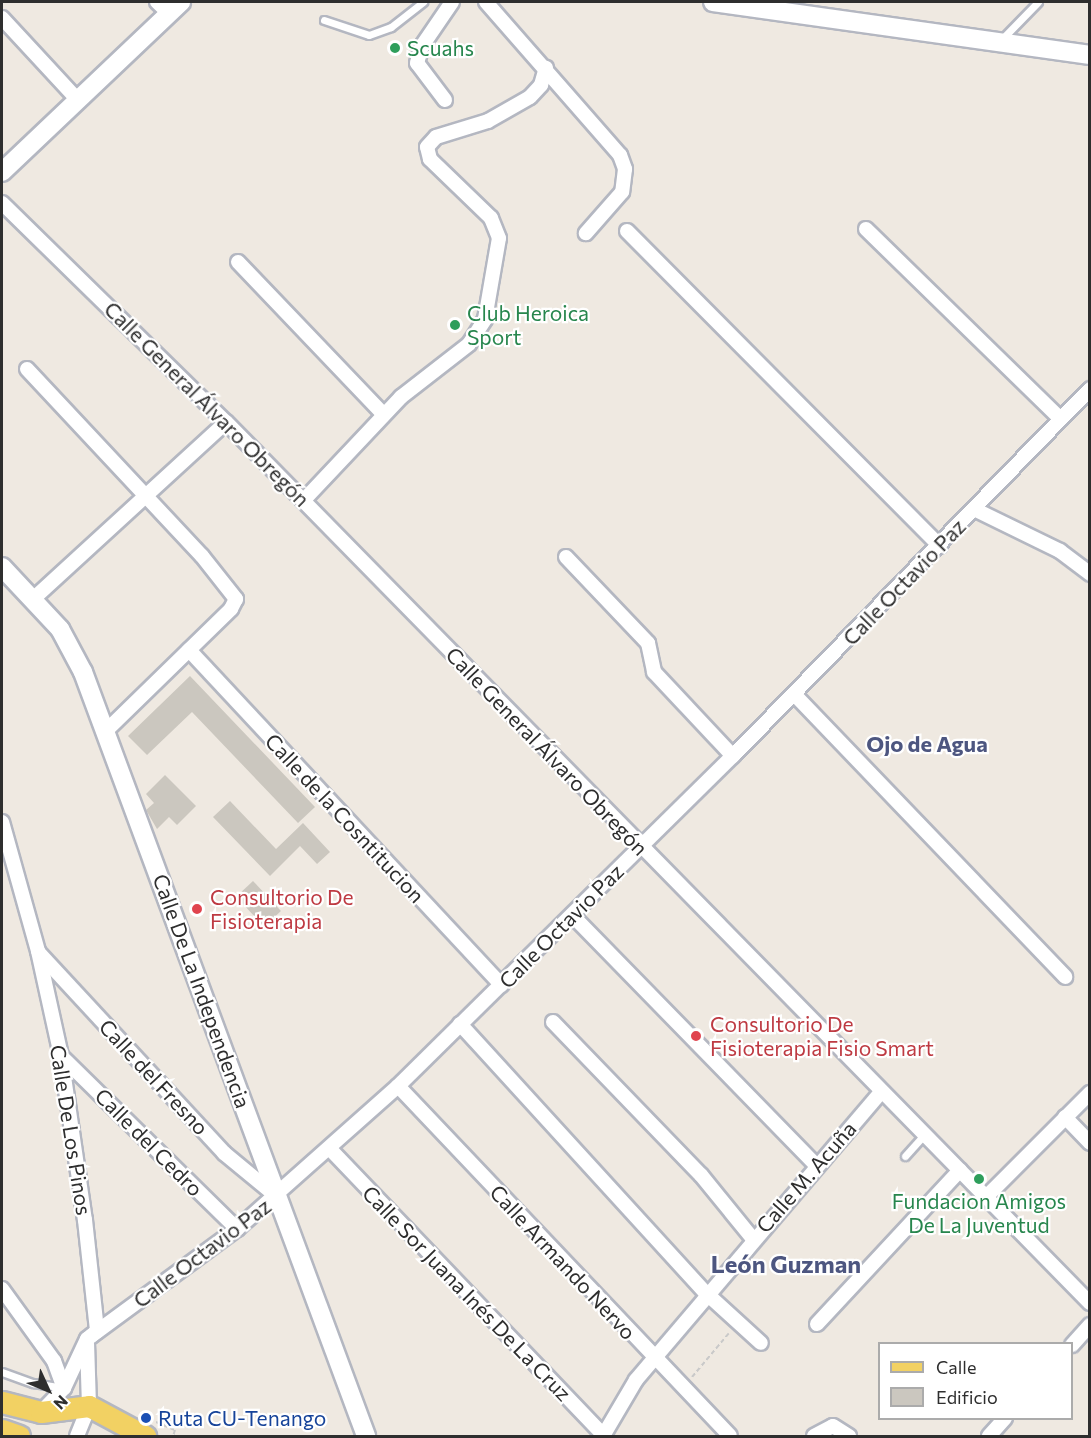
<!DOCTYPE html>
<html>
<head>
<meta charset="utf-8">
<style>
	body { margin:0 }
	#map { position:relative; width:1091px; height:1438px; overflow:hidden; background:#efe9e1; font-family:Commissioner,sans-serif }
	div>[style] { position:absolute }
	.building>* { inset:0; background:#cbc7bf; transform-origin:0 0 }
	.path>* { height:2px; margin-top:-1px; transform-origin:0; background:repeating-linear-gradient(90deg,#c9c9c9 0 4.5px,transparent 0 7.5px) }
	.roads { filter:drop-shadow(2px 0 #b4b7c1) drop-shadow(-2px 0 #b4b7c1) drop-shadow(0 2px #b4b7c1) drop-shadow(0 -2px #b4b7c1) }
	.lane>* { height:7px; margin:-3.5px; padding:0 3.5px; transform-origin:3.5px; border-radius:3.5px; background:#fff }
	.street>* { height:14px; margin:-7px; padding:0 7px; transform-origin:7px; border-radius:7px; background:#fff }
	.secondary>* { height:18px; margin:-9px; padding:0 9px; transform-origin:9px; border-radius:9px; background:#fff }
	.primary>* { height:21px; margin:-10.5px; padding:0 10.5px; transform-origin:10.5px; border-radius:10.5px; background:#f2d163 }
	.dots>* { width:16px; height:16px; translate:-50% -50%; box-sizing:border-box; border:3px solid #fff; border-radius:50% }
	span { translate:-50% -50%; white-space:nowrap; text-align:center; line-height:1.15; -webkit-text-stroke:4.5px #fff; paint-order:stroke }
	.leisure-label { font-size:21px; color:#27864d }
	.left { translate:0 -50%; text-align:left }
	.street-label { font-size:21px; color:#2e2e2e }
	.health-label { font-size:21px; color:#be3a42 }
	.transit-label { font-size:21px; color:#164399 }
	.neighbourhood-label { font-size:22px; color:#4d5680; font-weight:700 }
	.quarter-label { font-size:24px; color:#4d5680; font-weight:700 }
	.frame { position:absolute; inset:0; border:3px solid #2e2e2e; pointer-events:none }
	.legend { position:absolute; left:878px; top:1342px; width:195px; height:78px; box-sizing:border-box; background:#fff; border:2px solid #ababab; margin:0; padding:8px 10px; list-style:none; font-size:18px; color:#2e2e2e }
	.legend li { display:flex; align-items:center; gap:12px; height:30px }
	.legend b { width:30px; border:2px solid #ababab }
	.north { position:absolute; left:18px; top:1360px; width:60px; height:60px; -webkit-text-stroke:4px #fff; paint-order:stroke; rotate:134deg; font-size:16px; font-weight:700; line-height:24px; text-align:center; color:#2e2e2e }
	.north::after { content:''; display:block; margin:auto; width:21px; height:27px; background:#2e2e2e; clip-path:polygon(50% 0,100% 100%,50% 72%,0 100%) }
</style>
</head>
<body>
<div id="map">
	<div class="building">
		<div style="clip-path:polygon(190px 676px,315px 807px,298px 823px,192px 712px,147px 755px,128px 736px)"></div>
		<div style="clip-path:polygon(165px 775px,196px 806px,177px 825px,169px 817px,157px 829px,146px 810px,154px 803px,146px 794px)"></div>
		<div style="clip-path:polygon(230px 801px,276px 849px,303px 823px,330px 852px,317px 864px,300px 846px,270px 876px,213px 817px)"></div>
		<div style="left:253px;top:881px;width:41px;height:23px;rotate:47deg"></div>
	</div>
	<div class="path">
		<div style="left:692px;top:1377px;width:57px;rotate:-49.9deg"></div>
		<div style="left:156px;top:1422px;width:21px;rotate:23deg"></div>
		<div style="left:175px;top:1430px;width:6px;rotate:108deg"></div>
	</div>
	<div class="roads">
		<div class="lane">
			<div style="left:324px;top:20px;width:47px;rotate:18.4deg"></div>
			<div style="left:369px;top:35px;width:23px;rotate:-20deg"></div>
			<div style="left:391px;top:27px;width:41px;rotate:-38deg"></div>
			<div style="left:1001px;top:40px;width:53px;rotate:-45.8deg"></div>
			<div style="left:905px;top:1156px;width:28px;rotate:-48deg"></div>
			<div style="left:2px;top:1372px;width:33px;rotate:20deg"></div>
			<div style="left:33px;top:1383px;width:31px;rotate:9deg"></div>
		</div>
		<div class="street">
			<div style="left:157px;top:2px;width:18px;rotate:43deg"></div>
			<div style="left:486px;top:2px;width:203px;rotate:48.8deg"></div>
			<div style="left:620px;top:155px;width:15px;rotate:70deg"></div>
			<div style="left:625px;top:169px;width:23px;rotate:97deg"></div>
			<div style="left:622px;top:192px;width:55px;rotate:131.3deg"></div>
			<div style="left:2px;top:18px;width:112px;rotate:47.2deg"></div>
			<div style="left:445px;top:100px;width:46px;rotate:-127.1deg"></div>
			<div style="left:417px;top:63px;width:18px;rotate:-74deg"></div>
			<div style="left:422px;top:46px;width:53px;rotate:-55.7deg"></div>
			<div style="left:2px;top:203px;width:313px;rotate:44.4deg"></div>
			<div style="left:226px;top:422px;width:1234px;rotate:45.56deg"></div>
			<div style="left:866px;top:229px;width:272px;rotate:44.3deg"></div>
			<div style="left:627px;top:231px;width:444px;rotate:45.2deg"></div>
			<div style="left:238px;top:262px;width:211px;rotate:46.3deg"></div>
			<div style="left:27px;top:369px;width:256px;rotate:46.9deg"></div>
			<div style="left:202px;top:556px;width:55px;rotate:51.7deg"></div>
			<div style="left:236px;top:599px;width:11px;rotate:117deg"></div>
			<div style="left:231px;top:609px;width:173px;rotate:135.7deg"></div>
			<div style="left:303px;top:501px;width:143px;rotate:-46.7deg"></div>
			<div style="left:401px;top:397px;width:86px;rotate:-37.9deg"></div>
			<div style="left:469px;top:344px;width:30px;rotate:-57deg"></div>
			<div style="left:485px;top:319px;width:82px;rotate:-80.2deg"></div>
			<div style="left:499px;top:238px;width:22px;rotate:-112deg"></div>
			<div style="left:491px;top:218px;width:85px;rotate:-136deg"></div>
			<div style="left:430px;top:159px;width:12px;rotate:-104deg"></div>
			<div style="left:427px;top:147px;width:13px;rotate:-48deg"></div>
			<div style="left:436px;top:137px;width:54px;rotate:-17.1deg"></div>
			<div style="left:488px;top:121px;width:48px;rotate:-29.7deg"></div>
			<div style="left:530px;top:97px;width:16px;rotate:-47deg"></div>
			<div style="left:541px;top:85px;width:18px;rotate:-74deg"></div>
			<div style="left:974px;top:509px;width:96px;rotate:26deg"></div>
			<div style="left:1060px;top:551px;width:38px;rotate:37deg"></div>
			<div style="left:566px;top:557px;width:119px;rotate:46.4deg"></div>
			<div style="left:648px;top:643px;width:30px;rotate:78deg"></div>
			<div style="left:654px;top:672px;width:115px;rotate:46.8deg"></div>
			<div style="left:32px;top:600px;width:263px;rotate:-42.5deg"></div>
			<div style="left:189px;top:650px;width:458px;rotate:47deg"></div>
			<div style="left:794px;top:694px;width:392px;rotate:46.2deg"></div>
			<div style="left:2px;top:822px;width:134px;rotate:74.4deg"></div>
			<div style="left:38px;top:951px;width:107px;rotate:77.6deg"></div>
			<div style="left:61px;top:1056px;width:166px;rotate:81.7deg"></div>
			<div style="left:85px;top:1220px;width:112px;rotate:83.8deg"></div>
			<div style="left:97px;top:1331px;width:8px;rotate:140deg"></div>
			<div style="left:572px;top:915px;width:349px;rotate:45.7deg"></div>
			<div style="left:39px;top:953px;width:272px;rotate:47.2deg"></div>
			<div style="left:224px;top:1153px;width:67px;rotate:39.6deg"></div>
			<div style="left:553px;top:1022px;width:213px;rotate:46deg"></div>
			<div style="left:701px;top:1175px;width:82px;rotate:50.9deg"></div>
			<div style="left:460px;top:1024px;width:365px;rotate:47.6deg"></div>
			<div style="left:706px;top:1293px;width:74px;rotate:42.3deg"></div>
			<div style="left:61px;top:1056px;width:247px;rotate:44.5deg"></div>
			<div style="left:398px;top:1086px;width:482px;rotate:46.5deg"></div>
			<div style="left:1065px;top:1117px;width:36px;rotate:46deg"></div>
			<div style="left:330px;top:1149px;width:397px;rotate:46.3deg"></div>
			<div style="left:987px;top:1196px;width:146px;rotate:-45deg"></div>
			<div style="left:2px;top:1289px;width:89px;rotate:54.2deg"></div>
			<div style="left:54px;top:1361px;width:29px;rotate:70deg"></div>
			<div style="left:817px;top:1324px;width:210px;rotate:-47.1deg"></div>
			<div style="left:1072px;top:1345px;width:27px;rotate:-48deg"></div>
			<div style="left:41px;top:1412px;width:33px;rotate:-46deg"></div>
			<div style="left:64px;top:1388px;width:54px;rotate:-64.9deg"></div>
			<div style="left:87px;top:1339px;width:186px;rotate:-36.3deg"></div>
			<div style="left:237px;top:1229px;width:215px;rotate:-41.6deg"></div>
			<div style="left:398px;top:1086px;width:470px;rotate:-44.6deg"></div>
			<div style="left:733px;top:756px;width:512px;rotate:-45.79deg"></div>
			<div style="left:77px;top:1436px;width:32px;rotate:-68deg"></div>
			<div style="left:89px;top:1406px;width:62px;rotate:-91.8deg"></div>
			<div style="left:603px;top:1436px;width:65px;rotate:-59.5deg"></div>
			<div style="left:636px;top:1380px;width:378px;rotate:-49.6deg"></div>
			<div style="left:814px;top:1436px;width:21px;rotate:-28deg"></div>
			<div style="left:833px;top:1426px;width:19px;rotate:32deg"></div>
			<div style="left:989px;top:1436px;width:24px;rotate:-48deg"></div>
		</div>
		<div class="secondary">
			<div style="left:713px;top:2px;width:381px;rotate:8deg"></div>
			<div style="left:2px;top:172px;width:247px;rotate:-43.5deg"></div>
			<div style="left:2px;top:567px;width:85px;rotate:46.9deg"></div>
			<div style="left:60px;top:629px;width:49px;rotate:61.9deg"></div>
			<div style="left:83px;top:672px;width:815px;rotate:69.67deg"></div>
		</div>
		<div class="primary">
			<div style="left:2px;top:1402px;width:40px;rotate:14.4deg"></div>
			<div style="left:41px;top:1412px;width:48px;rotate:-7.1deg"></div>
			<div style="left:89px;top:1406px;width:64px;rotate:28.2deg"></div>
			<div style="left:2px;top:1430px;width:18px;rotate:19deg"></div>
		</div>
	</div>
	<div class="dots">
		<div style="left:395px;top:48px;background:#2e9e5b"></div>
		<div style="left:455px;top:325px;background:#2e9e5b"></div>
		<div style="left:197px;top:909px;background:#e0444e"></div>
		<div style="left:696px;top:1036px;background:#e0444e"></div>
		<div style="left:979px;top:1179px;background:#2e9e5b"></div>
		<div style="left:146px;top:1418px;background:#1a4fb4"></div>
	</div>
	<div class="leisure-label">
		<span class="left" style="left:407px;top:48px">Scuahs</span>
		<span class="left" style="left:467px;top:325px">Club Heroica<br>Sport</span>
		<span style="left:979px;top:1213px">Fundacion Amigos<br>De La Juventud</span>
	</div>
	<div class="street-label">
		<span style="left:207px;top:404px;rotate:45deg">Calle General Álvaro Obregón</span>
		<span style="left:904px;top:582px;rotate:-46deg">Calle Octavio Paz</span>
		<span style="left:547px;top:751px;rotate:46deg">Calle General Álvaro Obregón</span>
		<span style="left:345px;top:818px;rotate:47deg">Calle de la Cosntitucion</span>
		<span style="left:561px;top:926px;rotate:-45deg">Calle Octavio Paz</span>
		<span style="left:202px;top:991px;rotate:70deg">Calle De La Independencia</span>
		<span style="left:154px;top:1077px;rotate:47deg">Calle del Fresno</span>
		<span style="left:71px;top:1130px;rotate:81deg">Calle De Los Pinos</span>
		<span style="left:149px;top:1142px;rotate:45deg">Calle del Cedro</span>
		<span style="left:806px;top:1177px;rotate:-49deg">Calle M. Acuña</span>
		<span style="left:202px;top:1253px;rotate:-37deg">Calle Octavio Paz</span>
		<span style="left:563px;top:1262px;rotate:47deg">Calle Armando Nervo</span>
		<span style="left:467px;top:1293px;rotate:46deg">Calle Sor Juana Inés De La Cruz</span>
	</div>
	<div class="health-label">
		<span class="left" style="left:210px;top:909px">Consultorio De<br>Fisioterapia</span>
		<span class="left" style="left:710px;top:1036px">Consultorio De<br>Fisioterapia Fisio Smart</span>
	</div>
	<div class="transit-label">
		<span class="left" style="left:158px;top:1418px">Ruta CU-Tenango</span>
	</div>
	<div class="neighbourhood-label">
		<span style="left:927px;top:744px">Ojo de Agua</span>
	</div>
	<div class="quarter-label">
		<span style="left:786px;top:1264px">León Guzman</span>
	</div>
	<div class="frame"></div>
	<ul class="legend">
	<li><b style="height:8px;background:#f2d163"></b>Calle</li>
	<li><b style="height:16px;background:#cbc7bf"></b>Edificio</li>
	</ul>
	<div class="north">N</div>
</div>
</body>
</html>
